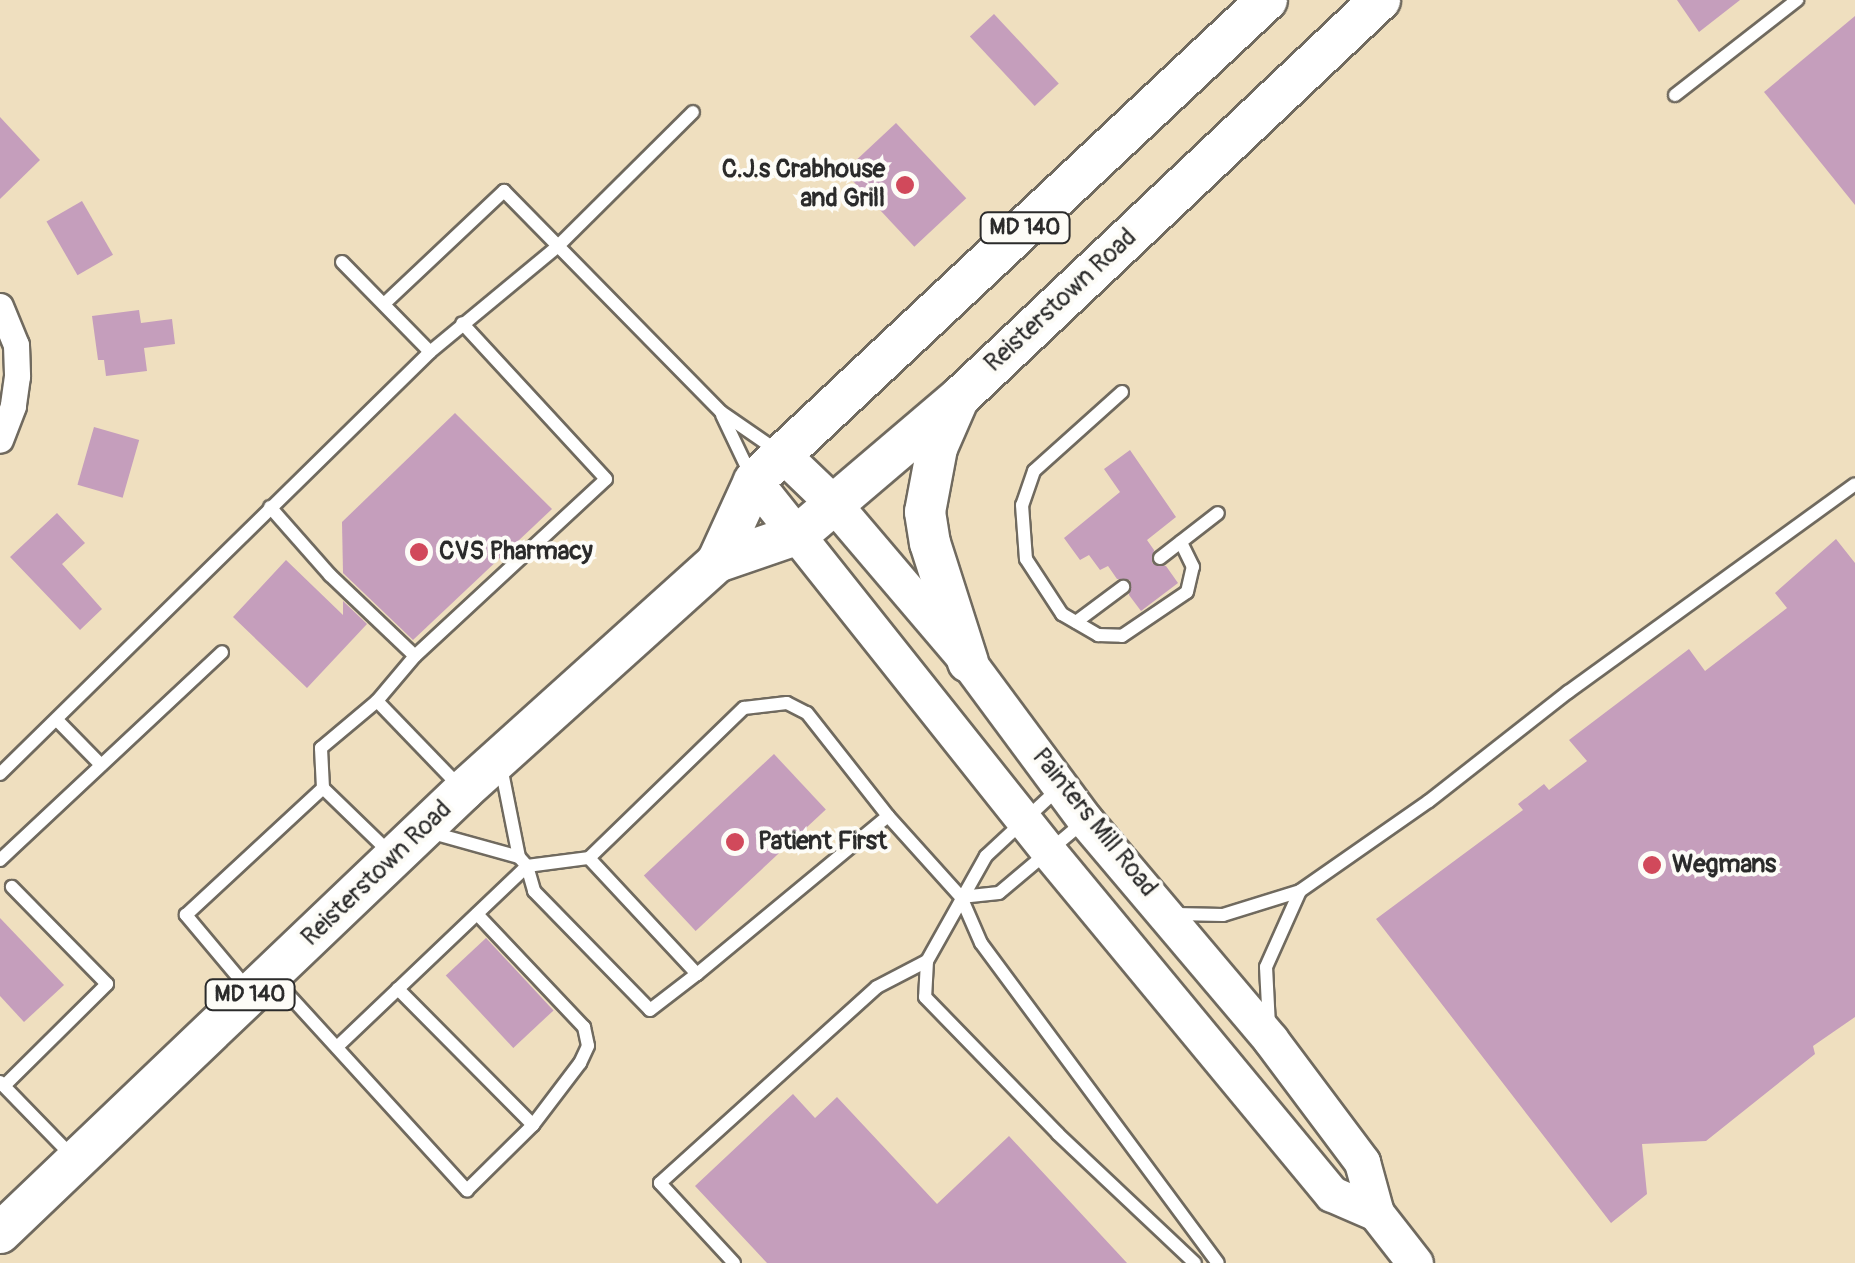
<!DOCTYPE html>
<html>
<head>
<meta charset="utf-8">
<style>
	body { margin:0 }
	#map { position:relative; width:1855px; height:1263px; overflow:hidden; background:#efdfbf; font-family:Pangolin,sans-serif }
	div>[style] { position:absolute }
	.building>* { inset:0; background:#c59ebc; transform-origin:0 0 }
	.roads { filter:drop-shadow(2px 0 #706a5f) drop-shadow(-2px 0 #706a5f) drop-shadow(0 2px #706a5f) drop-shadow(0 -2px #706a5f) }
	.service>* { height:12px; margin:-6px; padding:0 6px; transform-origin:6px; border-radius:6px; background:#fff }
	.minor>* { height:25px; margin:-12.5px; padding:0 12.5px; transform-origin:12.5px; border-radius:12.5px; background:#fff }
	.secondary>* { height:35px; margin:-17.5px; padding:0 17.5px; transform-origin:17.5px; border-radius:17.5px; background:#fff }
	.primary>* { height:40px; margin:-20px; padding:0 20px; transform-origin:20px; border-radius:20px; background:#fff }
	.dots>* { width:28px; height:28px; translate:-50% -50%; box-sizing:border-box; border:5px solid #fdfcf7; border-radius:50% }
	span { translate:-50% -50%; white-space:nowrap; text-align:center; line-height:1.15; -webkit-text-stroke:8px #fdfcf7; paint-order:stroke }
	.shield-label span { padding:2px 8px; background:#fdfcf7; border:2px solid; border-radius:8px; -webkit-text-stroke-width:0 }
	.shield-label { font-size:22px; color:#2b2b2b; font-weight:700 }
	.poi-label { font-size:25px; color:#2b2b2b; font-weight:700 }
	.right { translate:-100% -50%; text-align:right }
	.left { translate:0 -50%; text-align:left }
	.street-label { font-size:25px; color:#2b2b2b }
</style>
</head>
<body>
<div id="map">
	<div class="building">
		<div style="clip-path:polygon(1677px 0,1740px 0,1699px 32px)"></div>
		<div style="left:994px;top:14px;width:95px;height:33px;rotate:47deg"></div>
		<div style="clip-path:polygon(1855px 16px,1855px 205px,1764px 92px)"></div>
		<div style="clip-path:polygon(0 117px,40px 160px,0 199px)"></div>
		<div style="left:896px;top:123px;width:103px;height:71px;rotate:47deg"></div>
		<div style="left:82px;top:201px;width:62px;height:41px;rotate:60deg"></div>
		<div style="clip-path:polygon(139px 310px,141px 323px,172px 319px,175px 344px,144px 348px,147px 371px,106px 376px,104px 360px,98px 360px,92px 316px)"></div>
		<div style="clip-path:polygon(455px 413px,552px 509px,413px 640px,343px 573px,342px 522px)"></div>
		<div style="left:94px;top:427px;width:47px;height:60px;rotate:16deg"></div>
		<div style="clip-path:polygon(1130px 450px,1176px 517px,1147px 540px,1154px 550px,1152px 563px,1166px 566px,1178px 583px,1141px 611px,1129px 595px,1130px 580px,1117px 579px,1108px 566px,1100px 570px,1089px 555px,1080px 560px,1064px 538px,1120px 492px,1104px 469px)"></div>
		<div style="clip-path:polygon(57px 513px,85px 543px,62px 564px,102px 609px,80px 630px,10px 557px)"></div>
		<div style="clip-path:polygon(1836px 539px,1855px 563px,1855px 1017px,1813px 1046px,1815px 1054px,1706px 1141px,1642px 1144px,1647px 1194px,1611px 1223px,1376px 919px,1523px 810px,1518px 804px,1544px 784px,1549px 790px,1587px 761px,1569px 740px,1689px 649px,1705px 671px,1787px 608px,1775px 593px)"></div>
		<div style="clip-path:polygon(286px 560px,343px 615px,343px 601px,367px 624px,307px 688px,233px 617px)"></div>
		<div style="left:774px;top:754px;width:76px;height:178px;rotate:47deg"></div>
		<div style="clip-path:polygon(0 918px,64px 985px,24px 1022px,0 996px)"></div>
		<div style="left:486px;top:938px;width:99px;height:55px;rotate:47deg"></div>
		<div style="clip-path:polygon(793px 1094px,815px 1118px,837px 1097px,937px 1204px,1009px 1136px,1127px 1263px,767px 1263px,695px 1186px)"></div>
	</div>
	<div class="roads">
		<div class="service">
			<div style="left:1675px;top:95px;width:155px;rotate:-37.9deg"></div>
			<div style="left:342px;top:262px;width:126px;rotate:45.6deg"></div>
			<div style="left:384px;top:304px;width:165px;rotate:-43.3deg"></div>
			<div style="left:504px;top:191px;width:310px;rotate:45.5deg"></div>
			<div style="left:721px;top:412px;width:70px;rotate:34.6deg"></div>
			<div style="left:1122px;top:392px;width:118px;rotate:138.1deg"></div>
			<div style="left:1034px;top:471px;width:36px;rotate:109deg"></div>
			<div style="left:1022px;top:505px;width:54px;rotate:85.8deg"></div>
			<div style="left:1026px;top:559px;width:66px;rotate:56.8deg"></div>
			<div style="left:1062px;top:614px;width:42px;rotate:30.3deg"></div>
			<div style="left:1098px;top:635px;width:24px;rotate:2deg"></div>
			<div style="left:1122px;top:636px;width:78px;rotate:-34.1deg"></div>
			<div style="left:1187px;top:592px;width:26px;rotate:-77deg"></div>
			<div style="left:1193px;top:567px;width:28px;rotate:-116deg"></div>
			<div style="left:722px;top:415px;width:70px;rotate:64.5deg"></div>
			<div style="left:270px;top:507px;width:91px;rotate:48.6deg"></div>
			<div style="left:330px;top:575px;width:117px;rotate:43.6deg"></div>
			<div style="left:1160px;top:558px;width:73px;rotate:-37.8deg"></div>
			<div style="left:1076px;top:622px;width:59px;rotate:-36.7deg"></div>
			<div style="left:377px;top:701px;width:117px;rotate:46deg"></div>
			<div style="left:57px;top:720px;width:63px;rotate:45.6deg"></div>
			<div style="left:501px;top:767px;width:92px;rotate:78.7deg"></div>
			<div style="left:0;top:774px;width:602px;rotate:-44.46deg"></div>
			<div style="left:430px;top:352px;width:166px;rotate:-39.6deg"></div>
			<div style="left:558px;top:246px;width:190px;rotate:-44.8deg"></div>
			<div style="left:323px;top:788px;width:40px;rotate:-92.9deg"></div>
			<div style="left:321px;top:748px;width:73px;rotate:-40deg"></div>
			<div style="left:377px;top:701px;width:59px;rotate:-49.8deg"></div>
			<div style="left:415px;top:656px;width:260px;rotate:-42.8deg"></div>
			<div style="left:606px;top:479px;width:212px;rotate:-132.7deg"></div>
			<div style="left:1057px;top:790px;width:97px;rotate:137.1deg"></div>
			<div style="left:986px;top:856px;width:120px;rotate:119.3deg"></div>
			<div style="left:927px;top:961px;width:36px;rotate:93deg"></div>
			<div style="left:925px;top:997px;width:191px;rotate:45.8deg"></div>
			<div style="left:1058px;top:1134px;width:188px;rotate:43.3deg"></div>
			<div style="left:888px;top:816px;width:248px;rotate:140.4deg"></div>
			<div style="left:697px;top:974px;width:158px;rotate:-133deg"></div>
			<div style="left:589px;top:858px;width:216px;rotate:-44.1deg"></div>
			<div style="left:744px;top:708px;width:43px;rotate:-6.6deg"></div>
			<div style="left:787px;top:703px;width:22px;rotate:27deg"></div>
			<div style="left:807px;top:713px;width:131px;rotate:51.8deg"></div>
			<div style="left:888px;top:816px;width:109px;rotate:48deg"></div>
			<div style="left:961px;top:897px;width:50px;rotate:66.5deg"></div>
			<div style="left:981px;top:943px;width:398px;rotate:53.5deg"></div>
			<div style="left:429px;top:832px;width:93px;rotate:15.5deg"></div>
			<div style="left:519px;top:857px;width:12px;rotate:48deg"></div>
			<div style="left:527px;top:866px;width:63px;rotate:-7.4deg"></div>
			<div style="left:0;top:860px;width:304px;rotate:-43.1deg"></div>
			<div style="left:961px;top:897px;width:38px;rotate:-6deg"></div>
			<div style="left:999px;top:893px;width:109px;rotate:-40.1deg"></div>
			<div style="left:477px;top:914px;width:156px;rotate:46.6deg"></div>
			<div style="left:584px;top:1027px;width:19px;rotate:78deg"></div>
			<div style="left:588px;top:1046px;width:19px;rotate:115deg"></div>
			<div style="left:580px;top:1063px;width:78px;rotate:127.2deg"></div>
			<div style="left:1175px;top:914px;width:48px;rotate:1.2deg"></div>
			<div style="left:1223px;top:915px;width:81px;rotate:-17.3deg"></div>
			<div style="left:1300px;top:891px;width:157px;rotate:-34.9deg"></div>
			<div style="left:1429px;top:801px;width:177px;rotate:-38.1deg"></div>
			<div style="left:1568px;top:692px;width:354px;rotate:-35.9deg"></div>
			<div style="left:275px;top:980px;width:285px;rotate:47.6deg"></div>
			<div style="left:467px;top:1190px;width:93px;rotate:-44.6deg"></div>
			<div style="left:533px;top:1125px;width:192px;rotate:-134.8deg"></div>
			<div style="left:248px;top:989px;width:97px;rotate:-130deg"></div>
			<div style="left:186px;top:915px;width:187px;rotate:-42.8deg"></div>
			<div style="left:323px;top:788px;width:92px;rotate:44.1deg"></div>
			<div style="left:1269px;top:1026px;width:59px;rotate:-92.9deg"></div>
			<div style="left:1266px;top:967px;width:83px;rotate:-65.9deg"></div>
			<div style="left:337px;top:1047px;width:262px;rotate:-43.6deg"></div>
			<div style="left:527px;top:866px;width:26px;rotate:74deg"></div>
			<div style="left:534px;top:891px;width:166px;rotate:45.7deg"></div>
			<div style="left:650px;top:1010px;width:59px;rotate:-37.5deg"></div>
			<div style="left:0;top:1082px;width:102px;rotate:45.8deg"></div>
			<div style="left:4px;top:1086px;width:145px;rotate:-44.7deg"></div>
			<div style="left:107px;top:984px;width:136px;rotate:-134.4deg"></div>
			<div style="left:734px;top:1263px;width:109px;rotate:-132.8deg"></div>
			<div style="left:660px;top:1183px;width:292px;rotate:-42.1deg"></div>
			<div style="left:877px;top:987px;width:56px;rotate:-27.5deg"></div>
		</div>
		<div class="minor">
			<div style="left:0;top:306px;width:42px;rotate:67.7deg"></div>
			<div style="left:16px;top:345px;width:31px;rotate:88deg"></div>
			<div style="left:17px;top:376px;width:30px;rotate:98deg"></div>
			<div style="left:13px;top:406px;width:36px;rotate:111deg"></div>
		</div>
		<div class="secondary">
			<div style="left:781px;top:453px;width:71px;rotate:43.9deg"></div>
			<div style="left:832px;top:502px;width:210px;rotate:49.6deg"></div>
			<div style="left:968px;top:662px;width:197px;rotate:53.5deg"></div>
			<div style="left:1085px;top:820px;width:287px;rotate:49.8deg"></div>
			<div style="left:1270px;top:1039px;width:154px;rotate:53.2deg"></div>
			<div style="left:1362px;top:1162px;width:53px;rotate:74.6deg"></div>
			<div style="left:1376px;top:1213px;width:63px;rotate:52deg"></div>
			<div style="left:754px;top:481px;width:473px;rotate:51.5deg"></div>
			<div style="left:1048px;top:851px;width:445px;rotate:50.4deg"></div>
			<div style="left:1332px;top:1194px;width:48px;rotate:23.4deg"></div>
		</div>
		<div class="primary">
			<div style="left:957px;top:402px;width:50px;rotate:113.5deg"></div>
			<div style="left:937px;top:448px;width:65px;rotate:100.6deg"></div>
			<div style="left:925px;top:512px;width:31px;rotate:81deg"></div>
			<div style="left:930px;top:543px;width:125px;rotate:72.3deg"></div>
			<div style="left:717px;top:562px;width:89px;rotate:-65.4deg"></div>
			<div style="left:754px;top:481px;width:703px;rotate:-43.16deg"></div>
			<div style="left:0;top:1233px;width:642px;rotate:-43.67deg"></div>
			<div style="left:464px;top:790px;width:341px;rotate:-42deg"></div>
			<div style="left:717px;top:562px;width:87px;rotate:-18.9deg"></div>
			<div style="left:799px;top:534px;width:211px;rotate:-40.4deg"></div>
			<div style="left:960px;top:397px;width:578px;rotate:-43.39deg"></div>
		</div>
	</div>
	<div class="dots">
		<div style="left:905px;top:185px;background:#d1495b"></div>
		<div style="left:419px;top:552px;background:#d1495b"></div>
		<div style="left:735px;top:842px;background:#d1495b"></div>
		<div style="left:1652px;top:865px;background:#d1495b"></div>
	</div>
	<div class="shield-label">
		<span style="left:1025px;top:228px">MD 140</span>
		<span style="left:250px;top:995px">MD 140</span>
	</div>
	<div class="poi-label">
		<span class="right" style="left:885px;top:185px">C.J.s Crabhouse<br>and Grill</span>
		<span class="left" style="left:439px;top:552px">CVS Pharmacy</span>
		<span class="left" style="left:758px;top:842px">Patient First</span>
		<span class="left" style="left:1672px;top:865px">Wegmans</span>
	</div>
	<div class="street-label">
		<span style="left:1061px;top:301px;rotate:-43deg">Reisterstown Road</span>
		<span style="left:1094px;top:823px;rotate:51deg">Painters Mill Road</span>
		<span style="left:377px;top:874px;rotate:-44deg">Reisterstown Road</span>
	</div>
</div>
</body>
</html>
